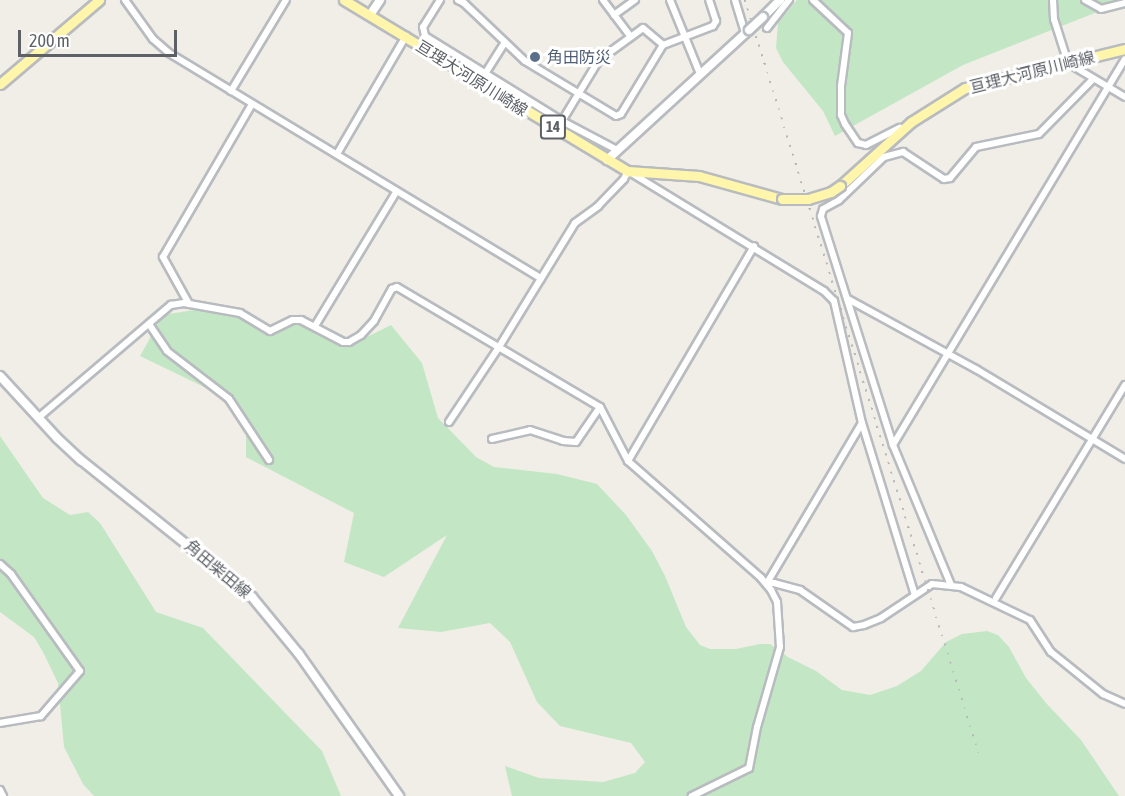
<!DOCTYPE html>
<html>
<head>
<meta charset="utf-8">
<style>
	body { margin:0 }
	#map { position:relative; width:1125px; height:796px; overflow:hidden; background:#f0eee6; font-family:"Asap Condensed","Noto Sans JP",sans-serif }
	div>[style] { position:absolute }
	.green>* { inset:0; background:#c3e7c5 }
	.roads { filter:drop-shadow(2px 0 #b8bbbf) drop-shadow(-2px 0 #b8bbbf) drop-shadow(0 2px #b8bbbf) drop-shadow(0 -2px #b8bbbf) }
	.minor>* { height:6px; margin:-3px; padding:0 3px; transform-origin:3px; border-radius:3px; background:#fff }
	.tertiary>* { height:8px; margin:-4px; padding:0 4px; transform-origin:4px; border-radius:4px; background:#fff }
	.secondary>* { height:8px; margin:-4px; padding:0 4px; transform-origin:4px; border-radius:4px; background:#fff }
	.primary>* { height:9px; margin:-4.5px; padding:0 4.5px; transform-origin:4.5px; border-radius:4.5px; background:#fff6ac }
	.rail>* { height:1.5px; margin-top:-0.75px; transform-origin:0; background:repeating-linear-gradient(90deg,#b6b7b7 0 1.5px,transparent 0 9.5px) }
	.bridges { filter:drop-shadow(2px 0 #b8bbbf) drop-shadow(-2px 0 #b8bbbf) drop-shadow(0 2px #b8bbbf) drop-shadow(0 -2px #b8bbbf) }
	.tertiary-bridge>* { height:8px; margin:-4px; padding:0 4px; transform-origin:4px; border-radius:4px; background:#fff }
	.primary-bridge>* { height:9px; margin:-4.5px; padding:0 4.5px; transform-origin:4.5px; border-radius:4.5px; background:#fff6ac }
	.dots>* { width:16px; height:16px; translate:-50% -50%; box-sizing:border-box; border:3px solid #fff; border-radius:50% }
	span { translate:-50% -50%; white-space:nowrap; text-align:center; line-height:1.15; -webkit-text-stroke:6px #fff; paint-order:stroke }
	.shield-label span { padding:2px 4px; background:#fff; border:2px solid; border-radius:4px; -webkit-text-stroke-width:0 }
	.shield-label { font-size:15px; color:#5d6166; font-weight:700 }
	.service-label { font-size:16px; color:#4e5e75 }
	.left { translate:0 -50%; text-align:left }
	.street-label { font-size:16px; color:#5d6166 }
	.scale { position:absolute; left:18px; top:30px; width:159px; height:27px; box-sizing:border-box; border:3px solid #5d6166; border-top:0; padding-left:8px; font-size:18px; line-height:21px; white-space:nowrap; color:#5d6166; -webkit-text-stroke:4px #fff; paint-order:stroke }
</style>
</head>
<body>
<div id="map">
	<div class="green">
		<div style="clip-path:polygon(797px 0,1119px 0,1105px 9px,963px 65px,835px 136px,823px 111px,783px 62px,776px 48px,778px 23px)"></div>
		<div style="clip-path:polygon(206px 308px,276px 329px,310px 322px,351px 345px,391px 325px,422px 363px,438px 418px,476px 457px,494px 467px,557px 474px,597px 484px,626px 515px,652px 551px,665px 576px,686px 627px,700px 645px,710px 649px,736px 649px,760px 644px,770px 644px,788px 657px,816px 671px,842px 690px,870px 695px,897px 686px,921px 671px,946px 642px,962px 634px,987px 631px,998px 635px,1009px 647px,1026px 678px,1046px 703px,1081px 740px,1119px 796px,512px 796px,505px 766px,539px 778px,603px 782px,635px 773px,645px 762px,631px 743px,560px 726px,537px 702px,510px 642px,490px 623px,441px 632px,398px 628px,447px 535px,384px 577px,344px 562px,354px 513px,246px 457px,246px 421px,229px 399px,140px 356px,163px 315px)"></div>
		<div style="clip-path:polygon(0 436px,43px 498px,70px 515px,88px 512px,100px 523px,156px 612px,203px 628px,322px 751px,341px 796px,94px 796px,83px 784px,64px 747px,58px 683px,43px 652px,34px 637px,0 612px)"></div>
	</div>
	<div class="roads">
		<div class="minor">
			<div style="left:125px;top:0;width:48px;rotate:54.3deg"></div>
			<div style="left:153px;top:39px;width:21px;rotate:41deg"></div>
			<div style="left:169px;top:53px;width:435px;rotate:31.2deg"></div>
			<div style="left:440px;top:0;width:32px;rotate:122deg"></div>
			<div style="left:423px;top:27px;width:9px;rotate:77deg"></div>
			<div style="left:425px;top:36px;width:161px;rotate:31.8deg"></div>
			<div style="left:562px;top:121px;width:62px;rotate:27.8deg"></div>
			<div style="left:458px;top:0;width:7px;rotate:27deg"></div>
			<div style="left:464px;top:3px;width:84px;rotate:43.6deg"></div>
			<div style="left:525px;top:61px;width:106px;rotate:31.1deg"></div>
			<div style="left:616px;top:116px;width:5px;rotate:-22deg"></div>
			<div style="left:621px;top:114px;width:81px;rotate:-58.7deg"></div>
			<div style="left:663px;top:45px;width:53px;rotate:-20.8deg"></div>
			<div style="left:713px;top:26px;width:6px;rotate:-59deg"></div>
			<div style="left:716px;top:21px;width:22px;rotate:-108deg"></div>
			<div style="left:603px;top:0;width:46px;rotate:52.9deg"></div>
			<div style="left:670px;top:0;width:80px;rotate:67.9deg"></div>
			<div style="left:735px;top:0;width:34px;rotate:73deg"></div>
			<div style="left:813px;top:0;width:48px;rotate:43.3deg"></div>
			<div style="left:848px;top:33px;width:53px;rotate:97.5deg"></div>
			<div style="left:841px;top:86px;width:29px;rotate:90deg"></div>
			<div style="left:841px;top:115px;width:10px;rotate:66deg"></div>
			<div style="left:845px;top:124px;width:23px;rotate:56deg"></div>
			<div style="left:858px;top:143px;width:8px;rotate:14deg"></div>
			<div style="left:866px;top:145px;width:38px;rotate:-27deg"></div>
			<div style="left:1053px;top:0;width:19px;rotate:87deg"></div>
			<div style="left:1054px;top:19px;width:46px;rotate:72.3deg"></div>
			<div style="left:1068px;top:63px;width:66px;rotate:30.8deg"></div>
			<div style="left:1085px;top:0;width:18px;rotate:29deg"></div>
			<div style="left:1101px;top:9px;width:25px;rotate:-14deg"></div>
			<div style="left:614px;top:15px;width:26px;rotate:-36deg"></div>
			<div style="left:767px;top:28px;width:36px;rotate:-52deg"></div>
			<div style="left:483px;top:77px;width:41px;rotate:-57.8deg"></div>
			<div style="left:231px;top:91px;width:106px;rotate:-58.9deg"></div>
			<div style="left:562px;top:121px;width:71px;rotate:-58.8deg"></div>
			<div style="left:599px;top:60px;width:54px;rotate:-36deg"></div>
			<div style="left:643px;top:28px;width:26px;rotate:40deg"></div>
			<div style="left:337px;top:154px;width:137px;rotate:-59.7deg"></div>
			<div style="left:848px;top:299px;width:146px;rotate:28.7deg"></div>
			<div style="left:976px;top:369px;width:174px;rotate:31.1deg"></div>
			<div style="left:189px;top:304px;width:54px;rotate:-119deg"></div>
			<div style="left:163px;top:257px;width:177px;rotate:-59.8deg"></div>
			<div style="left:149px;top:324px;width:32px;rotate:56deg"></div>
			<div style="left:167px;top:351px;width:78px;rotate:37.7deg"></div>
			<div style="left:229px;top:399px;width:73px;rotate:56.7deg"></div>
			<div style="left:315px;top:326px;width:157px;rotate:-58.8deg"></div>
			<div style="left:38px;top:418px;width:175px;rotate:-40.4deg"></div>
			<div style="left:171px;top:305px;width:13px;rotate:-9deg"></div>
			<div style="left:184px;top:303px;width:57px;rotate:10.1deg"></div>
			<div style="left:240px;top:313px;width:35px;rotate:31deg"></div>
			<div style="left:270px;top:331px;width:25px;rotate:-26deg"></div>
			<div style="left:293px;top:320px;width:8px"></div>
			<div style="left:301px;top:320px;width:47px;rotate:27.6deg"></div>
			<div style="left:343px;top:342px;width:6px"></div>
			<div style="left:349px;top:342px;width:14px;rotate:-30deg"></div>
			<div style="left:361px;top:335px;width:19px;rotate:-47deg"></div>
			<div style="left:374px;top:321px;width:37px;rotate:-61deg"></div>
			<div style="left:392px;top:289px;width:5px;rotate:-22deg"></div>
			<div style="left:397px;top:287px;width:236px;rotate:30.6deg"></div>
			<div style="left:600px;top:407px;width:61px;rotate:62.6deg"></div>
			<div style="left:628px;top:461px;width:177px;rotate:41.3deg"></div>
			<div style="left:761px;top:578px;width:16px;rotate:50deg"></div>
			<div style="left:771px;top:590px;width:13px;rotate:63deg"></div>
			<div style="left:777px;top:602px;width:45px;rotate:86.2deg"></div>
			<div style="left:780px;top:647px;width:83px;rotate:106deg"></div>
			<div style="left:757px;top:727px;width:42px;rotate:101deg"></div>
			<div style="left:749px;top:768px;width:64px;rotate:153.8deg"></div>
			<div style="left:449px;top:422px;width:90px;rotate:-56.3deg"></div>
			<div style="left:499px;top:347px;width:145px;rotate:-58.5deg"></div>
			<div style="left:575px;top:223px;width:29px;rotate:-36deg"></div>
			<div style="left:598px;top:206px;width:37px;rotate:-46deg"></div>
			<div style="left:624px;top:179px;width:9px;rotate:-63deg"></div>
			<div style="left:628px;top:171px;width:230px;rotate:31.5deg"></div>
			<div style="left:824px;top:291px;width:14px;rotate:45deg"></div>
			<div style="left:834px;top:301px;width:125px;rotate:77.1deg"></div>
			<div style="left:862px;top:423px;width:180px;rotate:72.9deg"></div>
			<div style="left:492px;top:439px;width:39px;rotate:-13deg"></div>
			<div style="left:530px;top:430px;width:35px;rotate:18deg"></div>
			<div style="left:563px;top:441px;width:13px;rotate:4deg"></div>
			<div style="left:576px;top:442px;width:42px;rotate:-55.6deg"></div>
			<div style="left:893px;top:445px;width:450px;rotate:-59deg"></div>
			<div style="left:628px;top:461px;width:249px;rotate:-59.6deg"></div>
			<div style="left:0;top:564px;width:15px;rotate:42deg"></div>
			<div style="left:11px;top:574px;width:119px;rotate:54.6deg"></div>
			<div style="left:80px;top:671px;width:60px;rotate:130.9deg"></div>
			<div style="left:41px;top:716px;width:42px;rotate:170.3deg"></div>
			<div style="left:767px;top:583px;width:7px"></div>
			<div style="left:774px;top:583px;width:27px;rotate:15deg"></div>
			<div style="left:800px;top:590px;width:65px;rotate:34.9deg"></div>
			<div style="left:853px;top:627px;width:11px;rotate:-10deg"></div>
			<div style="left:864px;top:625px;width:18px;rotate:-22deg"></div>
			<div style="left:881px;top:618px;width:61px;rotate:-33.7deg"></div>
			<div style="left:932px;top:584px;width:29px;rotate:6deg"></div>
			<div style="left:961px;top:587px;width:76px;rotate:25.6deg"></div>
			<div style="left:1030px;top:620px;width:38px;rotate:57deg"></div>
			<div style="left:1051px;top:652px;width:67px;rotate:38.9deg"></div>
			<div style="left:1103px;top:694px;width:24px;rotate:24deg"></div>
			<div style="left:767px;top:583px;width:186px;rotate:-59.3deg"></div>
			<div style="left:951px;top:585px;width:152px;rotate:-112.5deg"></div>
			<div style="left:893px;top:445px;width:240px;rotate:-107.5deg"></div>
			<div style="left:821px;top:216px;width:7px;rotate:-74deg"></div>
			<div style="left:823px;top:209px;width:18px;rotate:-29deg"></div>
			<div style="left:839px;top:200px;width:62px;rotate:-43.7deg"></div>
			<div style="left:884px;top:157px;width:20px;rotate:-15deg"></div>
			<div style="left:903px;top:152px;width:49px;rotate:33.4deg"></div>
			<div style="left:944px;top:179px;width:6px;rotate:-9deg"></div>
			<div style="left:950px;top:178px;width:40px;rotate:-50deg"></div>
			<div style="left:976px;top:147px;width:64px;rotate:-11.7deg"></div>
			<div style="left:1039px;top:134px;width:77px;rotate:-45.5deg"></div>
			<div style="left:996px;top:598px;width:249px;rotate:-58.8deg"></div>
			<div style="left:0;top:790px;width:7px;rotate:63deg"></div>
		</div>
		<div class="tertiary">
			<div style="left:370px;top:15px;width:18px;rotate:-56deg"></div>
			<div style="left:763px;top:17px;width:24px;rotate:-45deg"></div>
			<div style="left:607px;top:160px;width:193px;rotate:-42.5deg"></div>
		</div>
		<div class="secondary">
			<div style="left:0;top:376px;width:84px;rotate:47.4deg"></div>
			<div style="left:57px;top:438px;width:33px;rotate:43deg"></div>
			<div style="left:81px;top:460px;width:219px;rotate:38.7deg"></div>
			<div style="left:252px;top:597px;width:74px;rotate:50.5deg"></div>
			<div style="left:299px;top:654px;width:174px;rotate:54.8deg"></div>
		</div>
		<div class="primary">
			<div style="left:344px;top:0;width:332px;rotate:31.1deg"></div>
			<div style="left:628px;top:171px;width:71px;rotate:4deg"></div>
			<div style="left:699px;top:176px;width:86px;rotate:15.5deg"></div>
			<div style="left:0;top:84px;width:130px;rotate:-40.3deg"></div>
			<div style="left:840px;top:186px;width:96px;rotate:-42deg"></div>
			<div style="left:911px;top:122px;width:64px;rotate:-32.2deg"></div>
			<div style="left:965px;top:88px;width:165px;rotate:-13.7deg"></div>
		</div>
	</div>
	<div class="rail">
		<div style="left:745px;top:0;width:789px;rotate:72.76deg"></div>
	</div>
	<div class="bridges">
		<div class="tertiary-bridge">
			<div style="left:749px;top:30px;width:19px;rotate:-43deg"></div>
		</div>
		<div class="primary-bridge">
			<div style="left:782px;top:199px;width:26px"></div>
			<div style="left:808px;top:199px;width:24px;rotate:-17deg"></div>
			<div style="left:831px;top:192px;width:11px;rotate:-34deg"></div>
		</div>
	</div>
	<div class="dots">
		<div style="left:535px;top:57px;background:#5c6f8a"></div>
	</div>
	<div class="shield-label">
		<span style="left:553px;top:127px">14</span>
	</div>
	<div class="service-label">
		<span class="left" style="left:547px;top:57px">角田防災</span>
	</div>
	<div class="street-label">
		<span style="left:1032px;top:72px;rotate:-14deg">亘理大河原川崎線</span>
		<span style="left:472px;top:78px;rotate:32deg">亘理大河原川崎線</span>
		<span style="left:218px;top:569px;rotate:40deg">角田柴田線</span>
	</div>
	<div class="scale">200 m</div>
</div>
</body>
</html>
